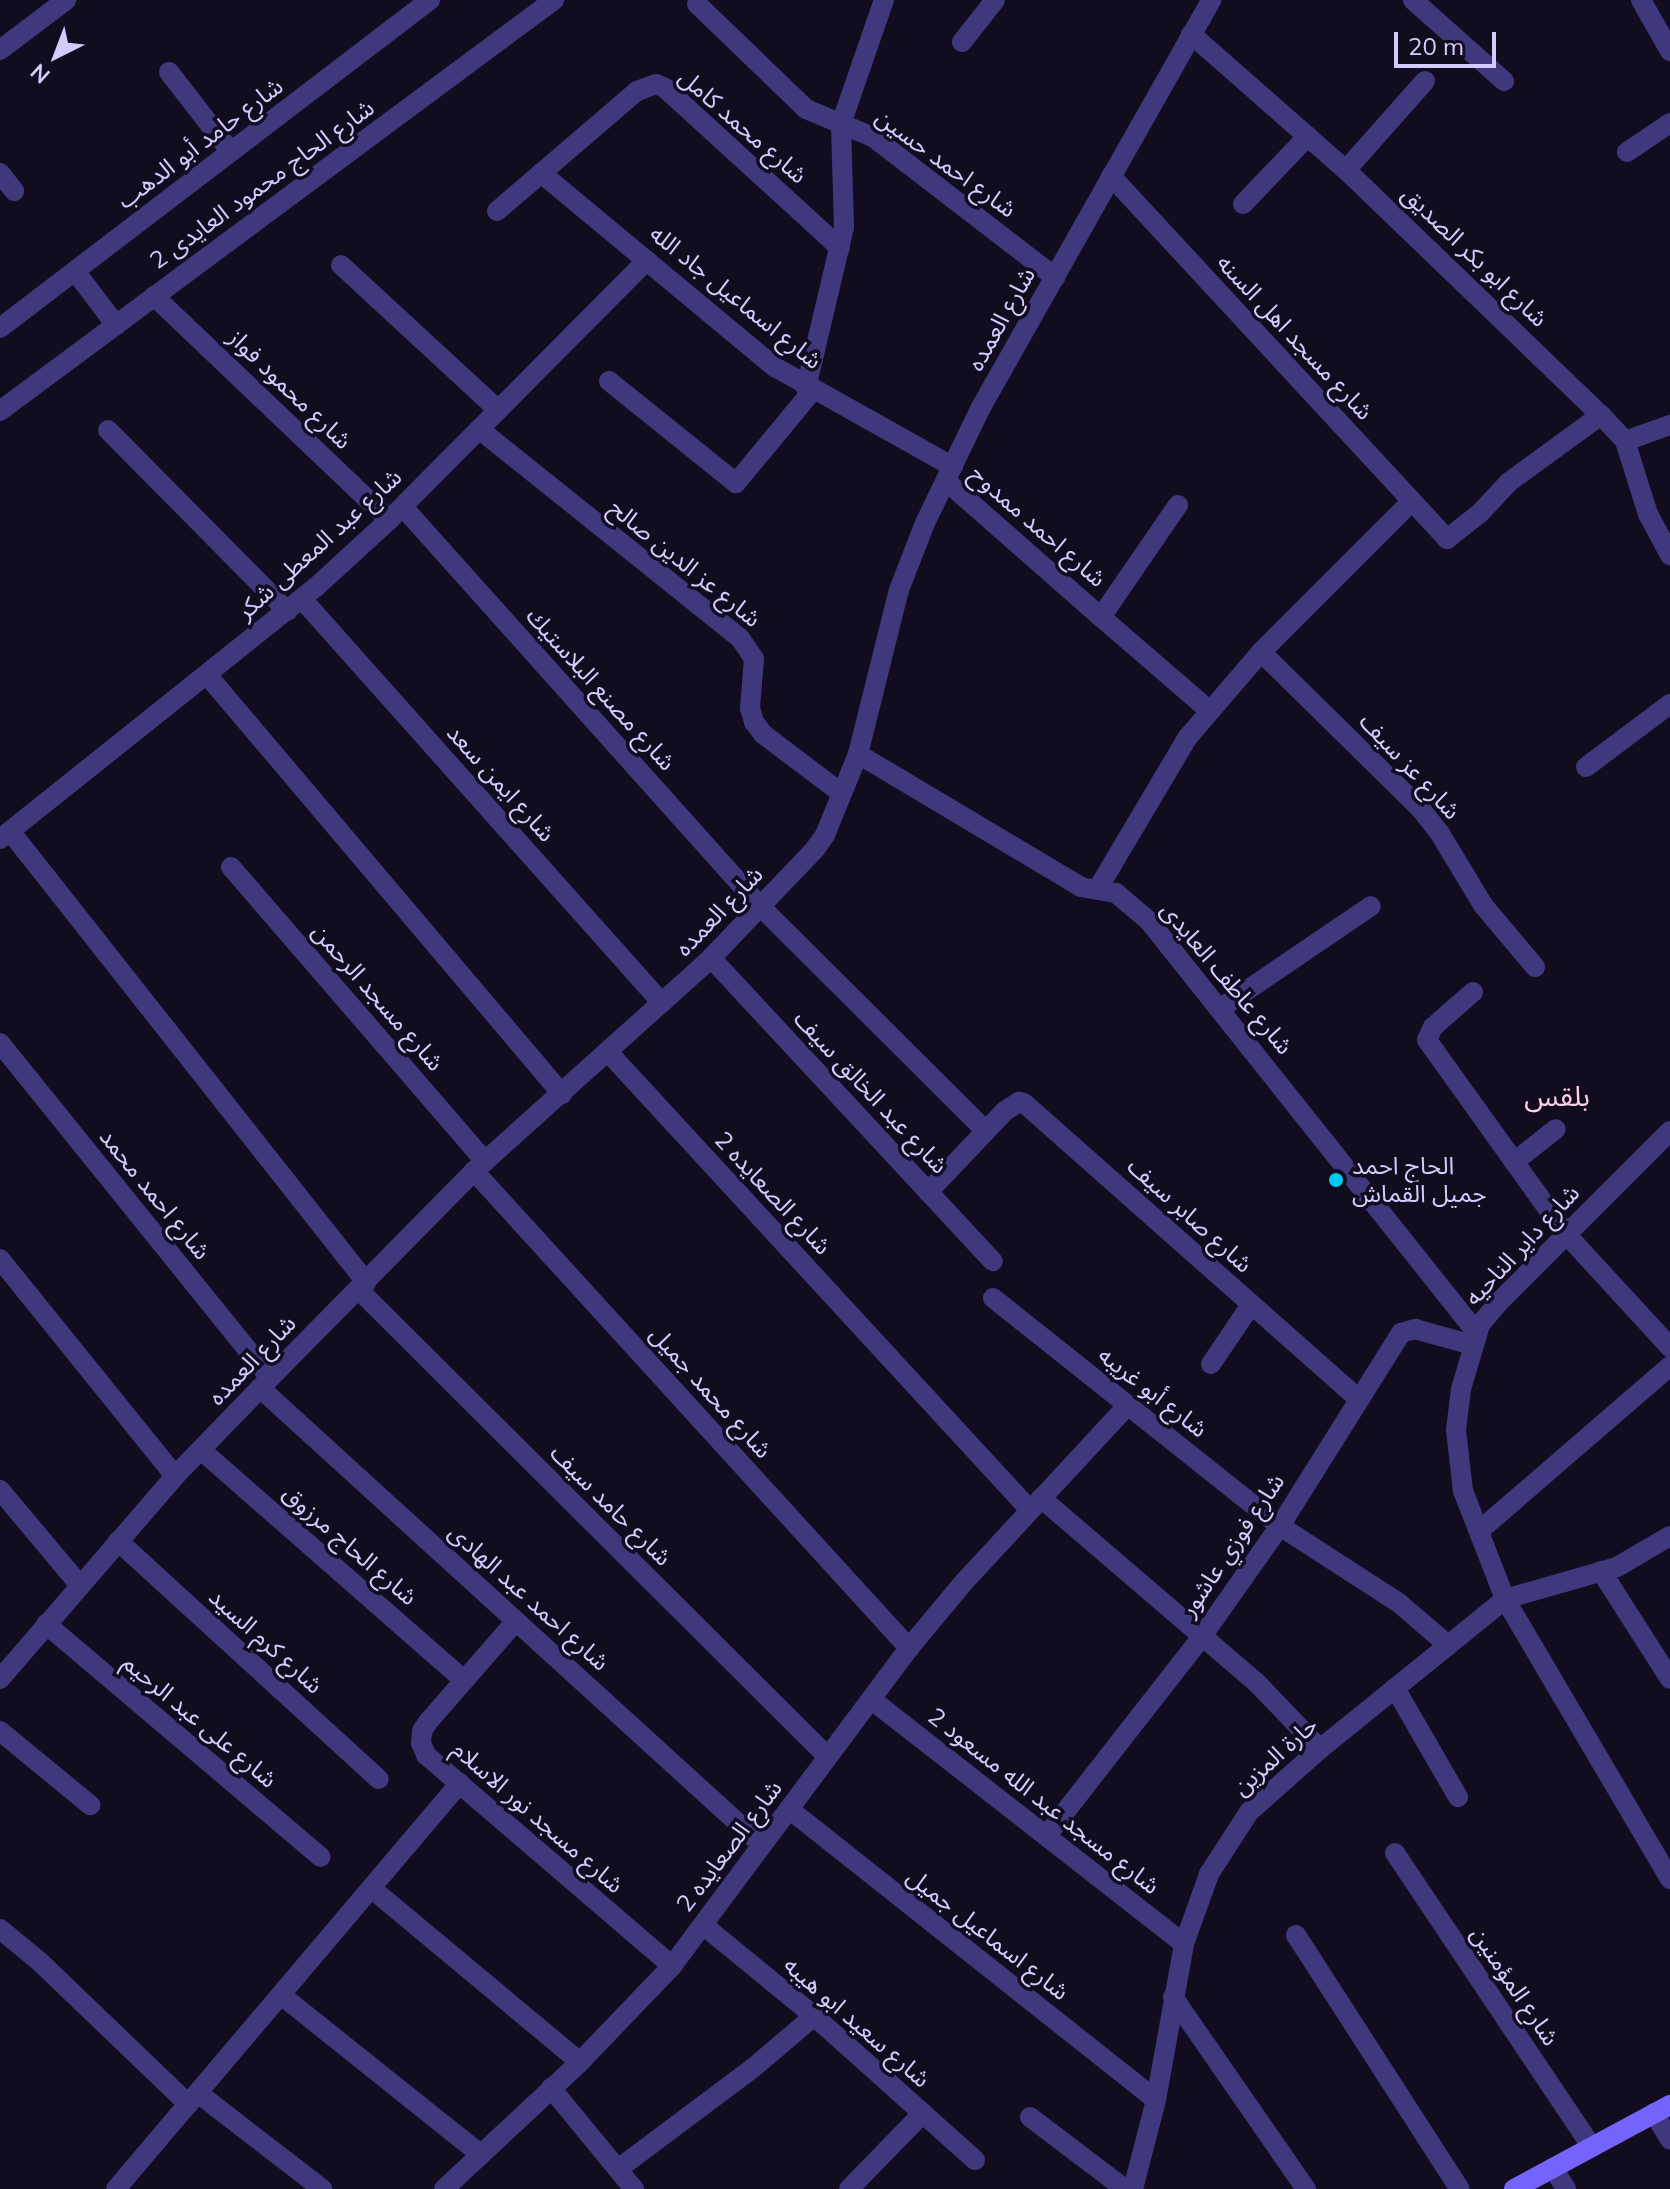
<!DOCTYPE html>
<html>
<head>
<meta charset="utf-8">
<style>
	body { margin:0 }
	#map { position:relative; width:1670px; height:2189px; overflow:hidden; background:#110d1f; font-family:Mulish,"Noto Sans Arabic",sans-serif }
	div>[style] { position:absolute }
	.street>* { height:20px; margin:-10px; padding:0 10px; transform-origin:10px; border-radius:10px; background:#40387d }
	.secondary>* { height:20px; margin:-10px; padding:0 10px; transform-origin:10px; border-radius:10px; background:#7464fc }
	.dots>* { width:22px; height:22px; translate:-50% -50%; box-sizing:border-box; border:4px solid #110d1f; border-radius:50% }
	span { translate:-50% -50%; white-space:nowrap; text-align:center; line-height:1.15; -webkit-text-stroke:7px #110d1f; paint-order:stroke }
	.street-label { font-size:24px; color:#d5cbfe }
	.poi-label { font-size:24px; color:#d5cbfe }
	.left { translate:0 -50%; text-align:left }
	.quarter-label { font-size:28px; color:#fecde8 }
	.north { position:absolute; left:16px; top:16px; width:80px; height:80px; -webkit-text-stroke:6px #110d1f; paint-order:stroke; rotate:222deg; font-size:22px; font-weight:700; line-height:32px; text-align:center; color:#d5cbfe }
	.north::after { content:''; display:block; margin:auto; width:28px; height:36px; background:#d5cbfe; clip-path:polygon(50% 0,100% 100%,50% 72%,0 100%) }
	.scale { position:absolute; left:1394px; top:32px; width:102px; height:36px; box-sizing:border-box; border:4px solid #d5cbfe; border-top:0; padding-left:10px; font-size:24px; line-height:28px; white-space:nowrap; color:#d5cbfe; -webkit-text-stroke:6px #110d1f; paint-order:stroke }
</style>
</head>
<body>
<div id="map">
	<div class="street">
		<div style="left:1413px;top:0;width:122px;rotate:41.7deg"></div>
		<div style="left:1641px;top:0;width:59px;rotate:60.4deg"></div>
		<div style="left:697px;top:4px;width:151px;rotate:43.9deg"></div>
		<div style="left:806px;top:109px;width:73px;rotate:22.7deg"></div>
		<div style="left:873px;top:137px;width:230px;rotate:37.6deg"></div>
		<div style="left:1191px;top:34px;width:206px;rotate:41.3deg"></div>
		<div style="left:1346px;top:170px;width:354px;rotate:43.9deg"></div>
		<div style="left:1601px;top:415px;width:35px;rotate:47deg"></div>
		<div style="left:1625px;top:441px;width:77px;rotate:72.5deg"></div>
		<div style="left:1648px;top:514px;width:47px;rotate:61.8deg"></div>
		<div style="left:962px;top:42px;width:53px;rotate:-51.8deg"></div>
		<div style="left:0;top:50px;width:83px;rotate:-37.1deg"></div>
		<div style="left:169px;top:72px;width:101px;rotate:52.2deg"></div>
		<div style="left:1627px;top:152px;width:52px;rotate:-34deg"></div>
		<div style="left:1346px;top:170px;width:119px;rotate:-48.4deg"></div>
		<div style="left:0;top:173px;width:23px;rotate:52deg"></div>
		<div style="left:541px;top:173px;width:304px;rotate:39.7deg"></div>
		<div style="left:775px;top:367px;width:204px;rotate:29.3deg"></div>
		<div style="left:1111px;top:176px;width:495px;rotate:47.2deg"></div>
		<div style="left:1447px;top:539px;width:42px;rotate:-38.2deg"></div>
		<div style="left:1480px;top:513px;width:42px;rotate:-46.9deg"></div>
		<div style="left:1509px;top:482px;width:114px;rotate:-36.1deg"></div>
		<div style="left:1243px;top:204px;width:94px;rotate:-46.3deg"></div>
		<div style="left:497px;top:211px;width:184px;rotate:-40.6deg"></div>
		<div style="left:637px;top:91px;width:20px;rotate:-20deg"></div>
		<div style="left:656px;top:84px;width:10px;rotate:24deg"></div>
		<div style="left:665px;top:88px;width:237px;rotate:42.4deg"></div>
		<div style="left:341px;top:265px;width:214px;rotate:42.7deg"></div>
		<div style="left:75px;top:271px;width:68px;rotate:52.8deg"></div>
		<div style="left:154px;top:296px;width:325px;rotate:43.6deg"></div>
		<div style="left:0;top:328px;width:541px;rotate:-37.34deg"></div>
		<div style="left:609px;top:381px;width:163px;rotate:38.8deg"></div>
		<div style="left:736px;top:483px;width:119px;rotate:-50.4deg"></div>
		<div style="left:806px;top:388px;width:165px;rotate:-76.7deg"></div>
		<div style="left:844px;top:227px;width:103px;rotate:-91.7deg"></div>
		<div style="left:841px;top:124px;width:131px;rotate:-70.9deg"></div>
		<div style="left:0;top:411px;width:690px;rotate:-36.57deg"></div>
		<div style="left:479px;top:429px;width:334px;rotate:38.7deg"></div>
		<div style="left:740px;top:638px;width:25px;rotate:56deg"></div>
		<div style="left:754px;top:659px;width:49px;rotate:94.7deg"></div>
		<div style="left:750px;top:708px;width:15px;rotate:74deg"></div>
		<div style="left:754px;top:722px;width:15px;rotate:53deg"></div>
		<div style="left:763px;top:734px;width:98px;rotate:37.1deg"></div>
		<div style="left:108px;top:430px;width:255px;rotate:45.3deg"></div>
		<div style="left:1625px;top:441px;width:48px;rotate:-19.6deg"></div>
		<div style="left:946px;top:481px;width:206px;rotate:41.3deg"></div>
		<div style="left:1101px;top:617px;width:136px;rotate:-55.5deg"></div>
		<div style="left:403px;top:507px;width:535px;rotate:48.18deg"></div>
		<div style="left:760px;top:906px;width:319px;rotate:44.9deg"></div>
		<div style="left:302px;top:599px;width:541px;rotate:48.3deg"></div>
		<div style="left:1101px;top:617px;width:144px;rotate:40.8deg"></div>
		<div style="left:1261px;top:652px;width:223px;rotate:44.5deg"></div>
		<div style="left:1420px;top:808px;width:31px;rotate:52deg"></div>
		<div style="left:1439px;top:832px;width:85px;rotate:58.9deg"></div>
		<div style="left:1483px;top:905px;width:81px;rotate:50deg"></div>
		<div style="left:208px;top:676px;width:548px;rotate:49.74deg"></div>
		<div style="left:858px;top:754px;width:260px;rotate:30.8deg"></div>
		<div style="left:1081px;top:887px;width:36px;rotate:10deg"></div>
		<div style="left:1116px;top:893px;width:43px;rotate:40.3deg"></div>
		<div style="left:1149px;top:921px;width:527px;rotate:51.48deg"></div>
		<div style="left:1586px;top:767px;width:105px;rotate:-36.9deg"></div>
		<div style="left:10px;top:831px;width:575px;rotate:51.71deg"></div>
		<div style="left:0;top:839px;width:404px;rotate:-38.6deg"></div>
		<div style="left:316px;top:587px;width:99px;rotate:-42.5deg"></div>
		<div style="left:389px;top:520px;width:366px;rotate:-45.2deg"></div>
		<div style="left:231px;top:867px;width:389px;rotate:49.2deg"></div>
		<div style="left:1097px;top:890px;width:178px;rotate:-59.3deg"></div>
		<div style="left:1188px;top:737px;width:112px;rotate:-49.3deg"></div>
		<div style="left:1261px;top:652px;width:212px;rotate:-45deg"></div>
		<div style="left:711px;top:958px;width:414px;rotate:47.1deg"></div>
		<div style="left:1473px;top:992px;width:53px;rotate:138.8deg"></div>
		<div style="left:1433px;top:1027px;width:14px;rotate:115deg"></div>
		<div style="left:1427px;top:1040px;width:239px;rotate:54.4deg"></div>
		<div style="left:1566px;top:1234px;width:154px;rotate:47.4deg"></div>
		<div style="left:1221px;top:1008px;width:181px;rotate:-34.2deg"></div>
		<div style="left:0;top:1043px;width:430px;rotate:51.1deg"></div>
		<div style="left:608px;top:1052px;width:623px;rotate:47.34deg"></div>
		<div style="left:1670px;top:1131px;width:242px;rotate:135deg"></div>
		<div style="left:1499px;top:1302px;width:30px;rotate:130deg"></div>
		<div style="left:1480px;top:1325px;width:67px;rotate:106.5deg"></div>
		<div style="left:1461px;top:1389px;width:41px;rotate:97deg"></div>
		<div style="left:1456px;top:1430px;width:61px;rotate:83.5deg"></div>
		<div style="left:1463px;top:1491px;width:116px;rotate:68.7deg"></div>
		<div style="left:1505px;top:1599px;width:325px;rotate:59.5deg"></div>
		<div style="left:1514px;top:1162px;width:53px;rotate:-38.2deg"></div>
		<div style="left:474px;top:1171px;width:646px;rotate:47.64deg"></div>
		<div style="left:928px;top:1192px;width:112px;rotate:-46.5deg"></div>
		<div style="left:1005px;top:1111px;width:17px;rotate:-33deg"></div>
		<div style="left:1019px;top:1102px;width:5px;rotate:11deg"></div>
		<div style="left:1024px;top:1103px;width:446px;rotate:41.5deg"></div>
		<div style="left:0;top:1259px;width:279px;rotate:51.1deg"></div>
		<div style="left:358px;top:1289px;width:663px;rotate:44.88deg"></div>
		<div style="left:993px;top:1298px;width:367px;rotate:38.5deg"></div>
		<div style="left:1280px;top:1526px;width:142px;rotate:32.9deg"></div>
		<div style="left:1399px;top:1603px;width:65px;rotate:40.6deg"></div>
		<div style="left:1211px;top:1364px;width:71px;rotate:-55.9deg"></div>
		<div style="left:260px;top:1388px;width:679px;rotate:42.31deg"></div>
		<div style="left:201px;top:1450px;width:349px;rotate:41.2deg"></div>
		<div style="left:0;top:1490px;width:123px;rotate:50deg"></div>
		<div style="left:1041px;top:1498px;width:283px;rotate:40.6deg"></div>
		<div style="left:1256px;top:1682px;width:93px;rotate:46.3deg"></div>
		<div style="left:1479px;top:1531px;width:252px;rotate:-40.8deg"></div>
		<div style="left:118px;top:1541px;width:353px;rotate:42.4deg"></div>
		<div style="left:1601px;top:1571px;width:128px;rotate:57.4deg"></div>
		<div style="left:516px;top:1621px;width:134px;rotate:131.1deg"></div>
		<div style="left:428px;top:1722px;width:11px;rotate:124deg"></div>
		<div style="left:422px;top:1731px;width:12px;rotate:95deg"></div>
		<div style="left:421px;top:1743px;width:13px;rotate:67deg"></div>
		<div style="left:426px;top:1755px;width:324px;rotate:40.6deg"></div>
		<div style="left:46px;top:1624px;width:360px;rotate:40.3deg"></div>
		<div style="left:0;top:1679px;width:268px;rotate:-49.2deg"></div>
		<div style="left:175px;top:1476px;width:136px;rotate:-45.9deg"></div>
		<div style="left:270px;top:1378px;width:291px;rotate:-45.4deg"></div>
		<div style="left:474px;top:1171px;width:319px;rotate:-41.9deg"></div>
		<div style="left:711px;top:958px;width:151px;rotate:-46.3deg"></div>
		<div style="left:815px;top:849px;width:17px;rotate:-54deg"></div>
		<div style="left:825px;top:835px;width:87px;rotate:-67.8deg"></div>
		<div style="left:858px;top:754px;width:169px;rotate:-76deg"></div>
		<div style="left:899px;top:590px;width:72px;rotate:-68.8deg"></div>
		<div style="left:925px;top:523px;width:127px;rotate:-64.2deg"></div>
		<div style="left:980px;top:409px;width:470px;rotate:-60.5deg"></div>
		<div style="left:1395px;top:1688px;width:126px;rotate:60deg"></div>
		<div style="left:872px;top:1700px;width:396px;rotate:38deg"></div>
		<div style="left:0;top:1731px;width:117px;rotate:39.4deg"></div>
		<div style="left:789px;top:1809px;width:468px;rotate:38.4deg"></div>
		<div style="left:1047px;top:1835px;width:254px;rotate:-52deg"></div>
		<div style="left:1203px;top:1635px;width:133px;rotate:-54.8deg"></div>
		<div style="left:1280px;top:1526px;width:228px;rotate:-57.9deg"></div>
		<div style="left:1401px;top:1333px;width:15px;rotate:-16deg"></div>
		<div style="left:1415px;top:1329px;width:59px;rotate:15.7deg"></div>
		<div style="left:1395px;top:1853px;width:354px;rotate:56.2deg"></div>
		<div style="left:371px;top:1888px;width:272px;rotate:39.8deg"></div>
		<div style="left:703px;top:1925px;width:144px;rotate:39.3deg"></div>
		<div style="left:814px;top:2016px;width:216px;rotate:41.8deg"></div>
		<div style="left:0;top:1929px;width:50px;rotate:39.4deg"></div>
		<div style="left:39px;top:1961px;width:207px;rotate:43.8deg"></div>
		<div style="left:1296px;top:1935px;width:302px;rotate:57.2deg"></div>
		<div style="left:281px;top:1995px;width:253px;rotate:38.6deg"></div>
		<div style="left:1173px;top:1997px;width:234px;rotate:55.3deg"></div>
		<div style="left:551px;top:2088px;width:131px;rotate:50.6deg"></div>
		<div style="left:198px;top:2093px;width:157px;rotate:37.7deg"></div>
		<div style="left:1654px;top:2113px;width:31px;rotate:59deg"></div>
		<div style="left:1030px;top:2117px;width:119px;rotate:37.2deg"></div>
		<div style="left:1553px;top:2168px;width:25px;rotate:58deg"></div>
		<div style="left:618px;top:2169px;width:169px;rotate:-36.8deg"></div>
		<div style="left:753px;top:2068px;width:80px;rotate:-40.4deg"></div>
		<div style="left:116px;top:2189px;width:532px;rotate:-49.73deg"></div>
		<div style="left:444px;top:2189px;width:186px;rotate:-43deg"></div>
		<div style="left:580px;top:2062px;width:133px;rotate:-46.2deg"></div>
		<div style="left:672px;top:1966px;width:397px;rotate:-53.3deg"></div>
		<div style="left:909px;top:1648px;width:86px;rotate:-50.2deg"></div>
		<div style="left:964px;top:1582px;width:241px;rotate:-47.2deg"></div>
		<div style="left:849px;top:2189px;width:106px;rotate:-45.8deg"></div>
		<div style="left:1133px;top:2189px;width:92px;rotate:-75.5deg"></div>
		<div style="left:1156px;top:2100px;width:158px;rotate:-79.8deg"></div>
		<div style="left:1184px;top:1944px;width:74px;rotate:-70.3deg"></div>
		<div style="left:1209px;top:1874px;width:74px;rotate:-57.2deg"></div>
		<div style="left:1249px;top:1812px;width:95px;rotate:-41.6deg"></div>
		<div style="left:1320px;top:1749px;width:238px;rotate:-39deg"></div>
		<div style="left:1505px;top:1599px;width:116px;rotate:-15.9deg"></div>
		<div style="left:1617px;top:1567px;width:61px;rotate:-30.3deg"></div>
	</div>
	<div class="secondary">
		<div style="left:1514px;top:2189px;width:177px;rotate:-28.3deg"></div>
	</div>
	<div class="dots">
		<div style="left:1336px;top:1180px;background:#04c7f2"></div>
	</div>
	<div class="street-label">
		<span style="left:743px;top:126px;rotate:41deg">شارع محمد كامل</span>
		<span style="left:200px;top:143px;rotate:-37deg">شارع حامد أبو الدهب</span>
		<span style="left:946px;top:163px;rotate:36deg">شارع احمد حسين</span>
		<span style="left:262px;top:184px;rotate:-36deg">شارع الحاج محمود العايدى 2</span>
		<span style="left:1475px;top:256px;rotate:44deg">شارع ابو بكر الصديق</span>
		<span style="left:736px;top:297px;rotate:39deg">شارع اسماعيل جاد الله</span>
		<span style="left:1001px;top:319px;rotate:-61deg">شارع العمده</span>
		<span style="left:1295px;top:337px;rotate:47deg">شارع مسجد اهل السنه</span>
		<span style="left:290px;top:389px;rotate:44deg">شارع محمود فواز</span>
		<span style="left:1038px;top:526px;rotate:41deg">شارع احمد ممدوح</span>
		<span style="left:319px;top:544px;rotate:-42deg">شارع عبد المعطى شكر</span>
		<span style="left:685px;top:563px;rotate:39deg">شارع عز الدين صالح</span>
		<span style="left:601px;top:689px;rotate:48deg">شارع مصنع البلاستيك</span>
		<span style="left:1410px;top:766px;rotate:47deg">شارع عز سيف</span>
		<span style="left:501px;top:783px;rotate:48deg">شارع ايمن سعد</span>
		<span style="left:719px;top:911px;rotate:-46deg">شارع العمده</span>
		<span style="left:1227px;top:978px;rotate:50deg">شارع عاطف العايدى</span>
		<span style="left:378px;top:997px;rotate:49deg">شارع مسجد الرحمن</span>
		<span style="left:871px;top:1092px;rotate:47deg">شارع عبد الخالق سيف</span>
		<span style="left:773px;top:1193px;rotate:47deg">شارع الصعايده 2</span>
		<span style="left:155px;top:1194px;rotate:51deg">شارع احمد محمد</span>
		<span style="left:1190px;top:1215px;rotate:42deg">شارع صابر سيف</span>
		<span style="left:1522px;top:1245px;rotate:-47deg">شارع داير الناحيه</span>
		<span style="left:252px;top:1360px;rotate:-46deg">شارع العمده</span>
		<span style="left:711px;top:1392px;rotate:48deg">شارع محمد جميل</span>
		<span style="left:1153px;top:1392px;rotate:38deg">شارع أبو غريبه</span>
		<span style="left:611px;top:1505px;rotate:45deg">شارع حامد سيف</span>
		<span style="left:350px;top:1545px;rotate:41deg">شارع الحاج مرزوق</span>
		<span style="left:1232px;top:1545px;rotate:-56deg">شارع فوزي عاشور</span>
		<span style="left:529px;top:1597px;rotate:42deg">شارع احمد عبد الهادى</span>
		<span style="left:266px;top:1641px;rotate:42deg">شارع كرم السيد</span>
		<span style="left:200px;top:1721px;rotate:40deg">شارع على عبد الرحيم</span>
		<span style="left:1275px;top:1756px;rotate:-42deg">حارة المزين</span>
		<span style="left:1044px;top:1801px;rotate:38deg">شارع مسجد عبد الله مسعود 2</span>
		<span style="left:538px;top:1817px;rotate:41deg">شارع مسجد نور الاسلام</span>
		<span style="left:729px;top:1846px;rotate:-53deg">شارع الصعايده 2</span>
		<span style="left:988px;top:1934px;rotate:38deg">شارع اسماعيل جميل</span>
		<span style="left:1515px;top:1986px;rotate:56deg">شارع المؤمنين</span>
		<span style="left:857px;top:2022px;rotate:41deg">شارع سعيد ابو هيبه</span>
	</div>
	<div class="poi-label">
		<span class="left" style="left:1352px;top:1180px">الحاج احمد<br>جميل القماش</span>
	</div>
	<div class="quarter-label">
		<span style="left:1557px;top:1096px">بلقس</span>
	</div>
	<div class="north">N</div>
	<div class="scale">20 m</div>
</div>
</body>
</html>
